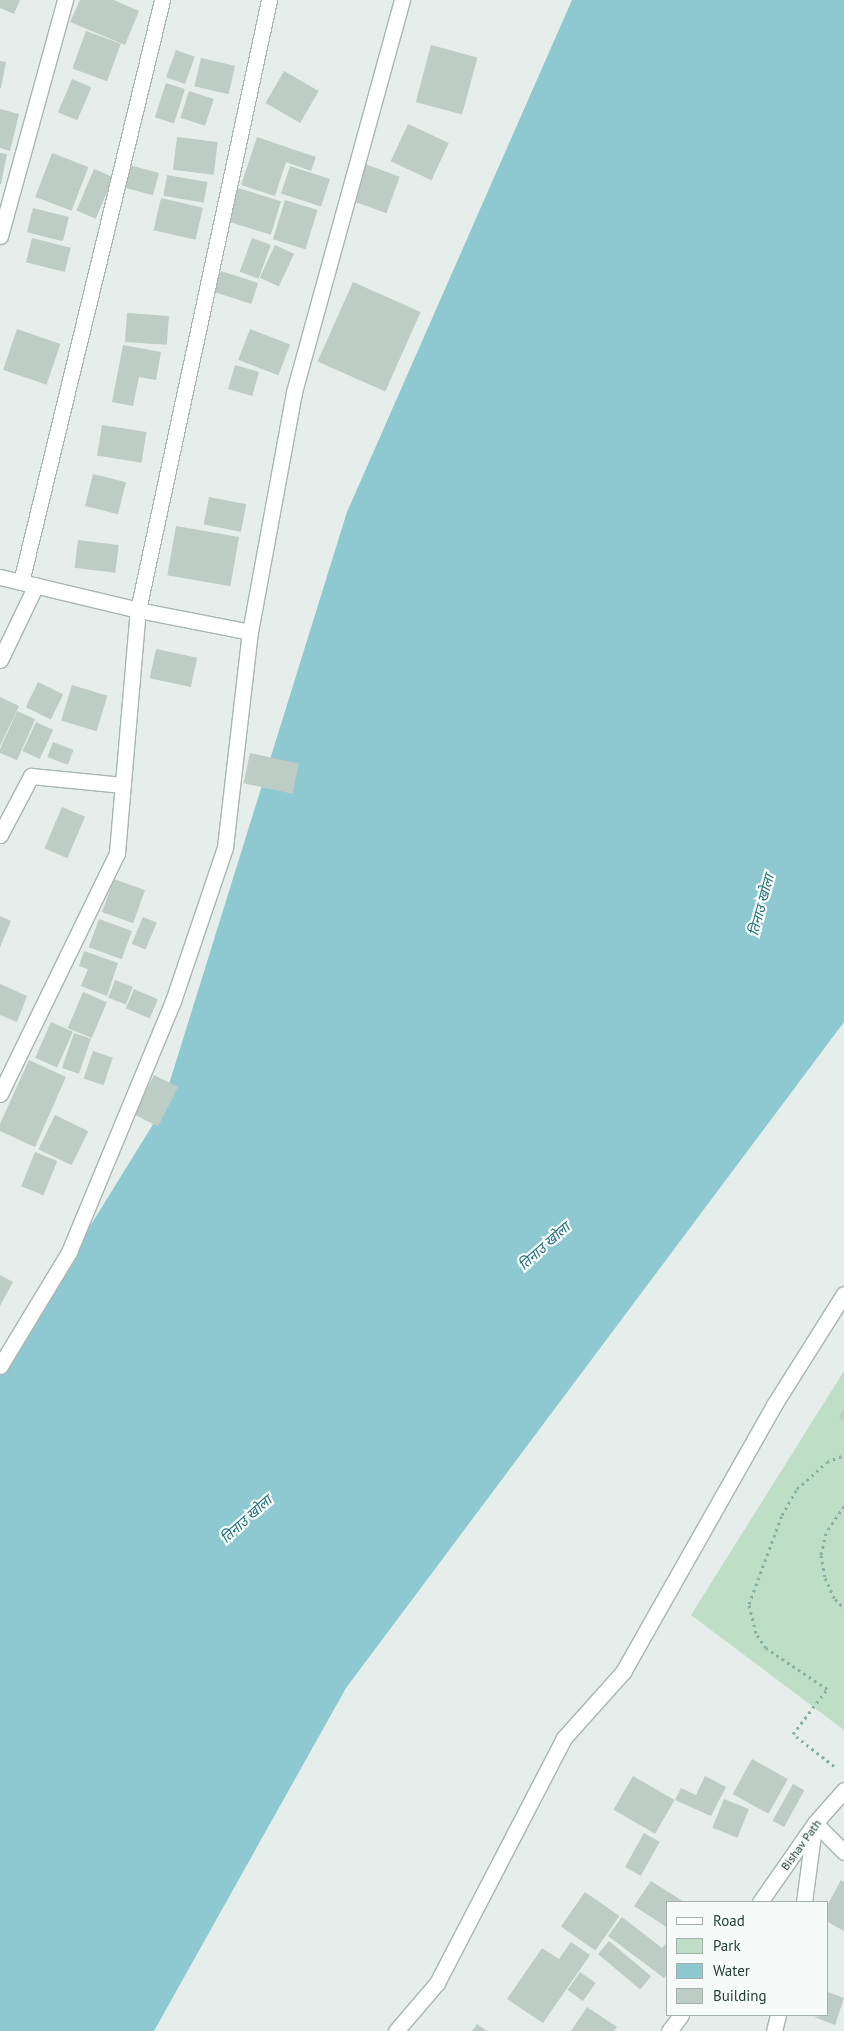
<!DOCTYPE html>
<html>
<head>
<meta charset="utf-8">
<style>
	body { margin:0 }
	#map { position:relative; width:844px; height:2031px; overflow:hidden; background:#e5eeea; font-family:"PT Sans","Noto Sans Devanagari",sans-serif }
	div>[style] { position:absolute }
	.green>* { inset:0; background:#bedec6 }
	.water>* { inset:0; background:#8ec9d1 }
	.building>* { inset:0; background:#bdccc5; transform-origin:0 0 }
	.path>* { height:3px; margin-top:-1.5px; transform-origin:0; background:repeating-linear-gradient(90deg,#86b1a2 0 2.5px,transparent 0 6.5px) }
	.roads { filter:drop-shadow(1px 0 #a7b6b1) drop-shadow(-1px 0 #a7b6b1) drop-shadow(0 1px #a7b6b1) drop-shadow(0 -1px #a7b6b1) }
	.minor>* { height:15px; margin:-7.5px; padding:0 7.5px; transform-origin:7.5px; border-radius:7.5px; background:#fff }
	span { translate:-50% -50%; white-space:nowrap; text-align:center; line-height:1.15; -webkit-text-stroke:4.5px #f6faf8; paint-order:stroke }
	.street-label { font-size:12px; color:#244038 }
	.water-label { font-size:14px; color:#1e6e7b; font-style:italic }
	.legend { position:absolute; left:666px; top:1901px; width:162px; height:115px; box-sizing:border-box; background:#f6faf8; border:1px solid #a2b0ab; margin:0; padding:6px 9px; list-style:none; font-size:15px; color:#244038 }
	.legend li { display:flex; align-items:center; gap:10px; height:25px }
	.legend b { width:25px; border:1px solid #a2b0ab }
</style>
</head>
<body>
<div id="map">
	<div class="green">
		<div style="clip-path:polygon(844px 1371px,844px 1730px,691px 1615px)"></div>
	</div>
	<div class="water">
		<div style="clip-path:polygon(572px 0,844px 0,844px 1022px,346px 1688px,154px 2031px,0 2031px,0 1372px,160px 1113px,347px 512px)"></div>
	</div>
	<div class="building">
		<div style="clip-path:polygon(0 0,20px 0,14px 14px,0 8px)"></div>
		<div style="clip-path:polygon(80px 0,114px 0,139px 11px,125px 45px,70px 22px)"></div>
		<div style="left:86px;top:31px;width:37px;height:40px;rotate:20deg"></div>
		<div style="left:431px;top:45px;width:48px;height:59px;rotate:15deg"></div>
		<div style="left:176px;top:50px;width:20px;height:29px;rotate:20deg"></div>
		<div style="left:201px;top:58px;width:35px;height:29px;rotate:13deg"></div>
		<div style="clip-path:polygon(0 61px,6px 62px,1px 88px,0 88px)"></div>
		<div style="left:284px;top:71px;width:40px;height:37px;rotate:30deg"></div>
		<div style="left:72px;top:79px;width:21px;height:36px;rotate:23deg"></div>
		<div style="left:166px;top:83px;width:20px;height:36px;rotate:18deg"></div>
		<div style="left:189px;top:91px;width:26px;height:28px;rotate:18deg"></div>
		<div style="clip-path:polygon(0 109px,19px 114px,10px 151px,0 148px)"></div>
		<div style="left:408px;top:124px;width:45px;height:41px;rotate:25deg"></div>
		<div style="left:177px;top:137px;width:41px;height:33px;rotate:7deg"></div>
		<div style="clip-path:polygon(257px 137px,316px 157px,311px 171px,286px 162px,275px 196px,241px 185px)"></div>
		<div style="clip-path:polygon(0 153px,7px 154px,1px 184px,0 184px)"></div>
		<div style="left:52px;top:153px;width:39px;height:47px;rotate:21deg"></div>
		<div style="left:365px;top:164px;width:37px;height:39px;rotate:20deg"></div>
		<div style="left:129px;top:165px;width:31px;height:23px;rotate:15deg"></div>
		<div style="left:290px;top:166px;width:42px;height:29px;rotate:18deg"></div>
		<div style="left:94px;top:169px;width:21px;height:45px;rotate:23deg"></div>
		<div style="left:167px;top:175px;width:41px;height:21px;rotate:10deg"></div>
		<div style="left:238px;top:188px;width:45px;height:35px;rotate:17deg"></div>
		<div style="left:161px;top:198px;width:43px;height:33px;rotate:13deg"></div>
		<div style="left:285px;top:200px;width:34px;height:41px;rotate:17deg"></div>
		<div style="left:33px;top:208px;width:37px;height:25px;rotate:14deg"></div>
		<div style="left:32px;top:238px;width:40px;height:25px;rotate:14deg"></div>
		<div style="left:252px;top:238px;width:20px;height:36px;rotate:20deg"></div>
		<div style="left:275px;top:245px;width:21px;height:36px;rotate:25deg"></div>
		<div style="left:221px;top:271px;width:39px;height:22px;rotate:18deg"></div>
		<div style="left:353px;top:282px;width:74px;height:87px;rotate:24deg"></div>
		<div style="left:127px;top:313px;width:42px;height:29px;rotate:4deg"></div>
		<div style="left:17px;top:329px;width:46px;height:43px;rotate:19deg"></div>
		<div style="left:250px;top:329px;width:43px;height:33px;rotate:21deg"></div>
		<div style="clip-path:polygon(123px 345px,161px 352px,156px 380px,139px 377px,133px 406px,112px 402px)"></div>
		<div style="left:235px;top:365px;width:25px;height:25px;rotate:16deg"></div>
		<div style="left:102px;top:425px;width:45px;height:31px;rotate:9deg"></div>
		<div style="left:93px;top:474px;width:34px;height:33px;rotate:14deg"></div>
		<div style="left:209px;top:497px;width:38px;height:28px;rotate:11deg"></div>
		<div style="left:176px;top:526px;width:64px;height:50px;rotate:10deg"></div>
		<div style="left:78px;top:540px;width:41px;height:28px;rotate:7deg"></div>
		<div style="left:156px;top:649px;width:42px;height:30px;rotate:12deg"></div>
		<div style="left:38px;top:682px;width:28px;height:28px;rotate:26deg"></div>
		<div style="left:72px;top:685px;width:37px;height:37px;rotate:17deg"></div>
		<div style="clip-path:polygon(0 697px,19px 706px,0 746px)"></div>
		<div style="left:17px;top:711px;width:20px;height:45px;rotate:24deg"></div>
		<div style="left:36px;top:722px;width:19px;height:32px;rotate:25deg"></div>
		<div style="left:53px;top:742px;width:22px;height:16px;rotate:21deg"></div>
		<div style="left:250px;top:753px;width:50px;height:31px;rotate:12deg"></div>
		<div style="left:62px;top:807px;width:25px;height:45px;rotate:23deg"></div>
		<div style="left:114px;top:879px;width:33px;height:35px;rotate:20deg"></div>
		<div style="clip-path:polygon(0 916px,11px 921px,0 947px)"></div>
		<div style="left:143px;top:917px;width:15px;height:29px;rotate:23deg"></div>
		<div style="left:99px;top:919px;width:35px;height:30px;rotate:20deg"></div>
		<div style="clip-path:polygon(84px 951px,118px 963px,107px 996px,81px 986px,88px 969px,79px 966px)"></div>
		<div style="left:115px;top:980px;width:19px;height:19px;rotate:21deg"></div>
		<div style="clip-path:polygon(0 984px,27px 996px,17px 1022px,0 1015px)"></div>
		<div style="left:134px;top:989px;width:26px;height:21px;rotate:23deg"></div>
		<div style="left:83px;top:992px;width:26px;height:39px;rotate:23deg"></div>
		<div style="left:51px;top:1022px;width:24px;height:39px;rotate:24deg"></div>
		<div style="left:74px;top:1033px;width:18px;height:37px;rotate:19deg"></div>
		<div style="left:93px;top:1051px;width:21px;height:29px;rotate:19deg"></div>
		<div style="clip-path:polygon(29px 1060px,66px 1077px,35px 1147px,0 1131px,0 1124px)"></div>
		<div style="left:154px;top:1075px;width:27px;height:44px;rotate:27deg"></div>
		<div style="left:55px;top:1115px;width:37px;height:38px;rotate:26deg"></div>
		<div style="left:35px;top:1152px;width:24px;height:37px;rotate:22deg"></div>
		<div style="clip-path:polygon(0 1275px,13px 1282px,0 1306px)"></div>
		<div style="clip-path:polygon(844px 1408px,844px 1420px,839px 1418px)"></div>
		<div style="left:752px;top:1759px;width:41px;height:40px;rotate:29deg"></div>
		<div style="left:633px;top:1776px;width:48px;height:39px;rotate:30deg"></div>
		<div style="clip-path:polygon(705px 1776px,726px 1787px,711px 1816px,675px 1800px,681px 1788px,696px 1795px)"></div>
		<div style="left:793px;top:1784px;width:13px;height:42px;rotate:29deg"></div>
		<div style="left:724px;top:1799px;width:27px;height:31px;rotate:22deg"></div>
		<div style="left:644px;top:1833px;width:18px;height:39px;rotate:29deg"></div>
		<div style="clip-path:polygon(841px 1880px,844px 1882px,844px 1931px,828px 1922px,828px 1904px)"></div>
		<div style="clip-path:polygon(651px 1881px,684px 1902px,668px 1902px,668px 1928px,634px 1906px)"></div>
		<div style="left:585px;top:1892px;width:42px;height:42px;rotate:35deg"></div>
		<div style="clip-path:polygon(622px 1917px,662px 1948px,668px 1941px,668px 1973px,664px 1978px,608px 1936px)"></div>
		<div style="left:609px;top:1941px;width:55px;height:17px;rotate:40deg"></div>
		<div style="clip-path:polygon(571px 1942px,590px 1955px,543px 2023px,507px 1999px,542px 1948px,559px 1959px)"></div>
		<div style="left:580px;top:1972px;width:19px;height:22px;rotate:35deg"></div>
		<div style="clip-path:polygon(828px 1992px,844px 1998px,835px 2025px,814px 2017px,828px 2015px)"></div>
		<div style="clip-path:polygon(587px 2007px,617px 2027px,614px 2031px,571px 2031px)"></div>
		<div style="clip-path:polygon(477px 2024px,487px 2031px,472px 2031px)"></div>
	</div>
	<div class="path">
		<div style="left:844px;top:1506px;width:32px;rotate:124deg"></div>
		<div style="left:826px;top:1533px;width:23px;rotate:103deg"></div>
		<div style="left:821px;top:1555px;width:23px;rotate:80deg"></div>
		<div style="left:825px;top:1578px;width:23px;rotate:65deg"></div>
		<div style="left:835px;top:1599px;width:13px;rotate:45deg"></div>
		<div style="left:834px;top:1766px;width:52px;rotate:-142deg"></div>
		<div style="left:793px;top:1734px;width:56px;rotate:-52.9deg"></div>
		<div style="left:827px;top:1689px;width:73px;rotate:-146.1deg"></div>
		<div style="left:766px;top:1648px;width:18px;rotate:-124deg"></div>
		<div style="left:756px;top:1633px;width:30px;rotate:-104deg"></div>
		<div style="left:749px;top:1604px;width:95px;rotate:-69.7deg"></div>
		<div style="left:782px;top:1515px;width:30px;rotate:-60deg"></div>
		<div style="left:797px;top:1489px;width:40px;rotate:-42deg"></div>
		<div style="left:827px;top:1462px;width:18px;rotate:-22deg"></div>
	</div>
	<div class="roads">
		<div class="minor">
			<div style="left:0;top:236px;width:245px;rotate:-74.6deg"></div>
			<div style="left:0;top:577px;width:142px;rotate:13.4deg"></div>
			<div style="left:138px;top:610px;width:114px;rotate:11.1deg"></div>
			<div style="left:21px;top:582px;width:599px;rotate:-76.38deg"></div>
			<div style="left:0;top:660px;width:83px;rotate:-64.4deg"></div>
			<div style="left:0;top:835px;width:67px;rotate:-62.3deg"></div>
			<div style="left:31px;top:776px;width:92px;rotate:5.6deg"></div>
			<div style="left:0;top:1094px;width:268px;rotate:-64.1deg"></div>
			<div style="left:117px;top:853px;width:244px;rotate:-85.1deg"></div>
			<div style="left:138px;top:610px;width:624px;rotate:-77.88deg"></div>
			<div style="left:0;top:1366px;width:133px;rotate:-58.8deg"></div>
			<div style="left:69px;top:1252px;width:272px;rotate:-67.5deg"></div>
			<div style="left:173px;top:1001px;width:163px;rotate:-71.3deg"></div>
			<div style="left:225px;top:847px;width:216px;rotate:-83.4deg"></div>
			<div style="left:250px;top:632px;width:244px;rotate:-79.6deg"></div>
			<div style="left:294px;top:392px;width:407px;rotate:-74.6deg"></div>
			<div style="left:815px;top:1823px;width:41px;rotate:45deg"></div>
			<div style="left:760px;top:1902px;width:96px;rotate:-55.2deg"></div>
			<div style="left:815px;top:1823px;width:44px;rotate:-48.7deg"></div>
			<div style="left:804px;top:1902px;width:76px;rotate:-82.4deg"></div>
			<div style="left:396px;top:2031px;width:63px;rotate:-49.5deg"></div>
			<div style="left:437px;top:1983px;width:276px;rotate:-62.6deg"></div>
			<div style="left:564px;top:1738px;width:89px;rotate:-48.2deg"></div>
			<div style="left:623px;top:1672px;width:307px;rotate:-60.5deg"></div>
			<div style="left:774px;top:1405px;width:131px;rotate:-57.8deg"></div>
			<div style="left:669px;top:2031px;width:20px;rotate:-53deg"></div>
			<div style="left:774px;top:2031px;width:16px;rotate:-76deg"></div>
		</div>
	</div>
	<div class="street-label">
		<span style="left:801px;top:1845px;rotate:-54deg">Bishav Path</span>
	</div>
	<div class="water-label">
		<span style="left:761px;top:905px;rotate:-75deg">तिनाउ खोला</span>
		<span style="left:544px;top:1246px;rotate:-42deg">तिनाउ खोला</span>
		<span style="left:246px;top:1519px;rotate:-42deg">तिनाउ खोला</span>
	</div>
	<ul class="legend">
	<li><b style="height:6px;background:#fff"></b>Road</li>
	<li><b style="height:14px;background:#bedec6"></b>Park</li>
	<li><b style="height:14px;background:#8ec9d1"></b>Water</li>
	<li><b style="height:14px;background:#bdccc5"></b>Building</li>
	</ul>
</div>
</body>
</html>
